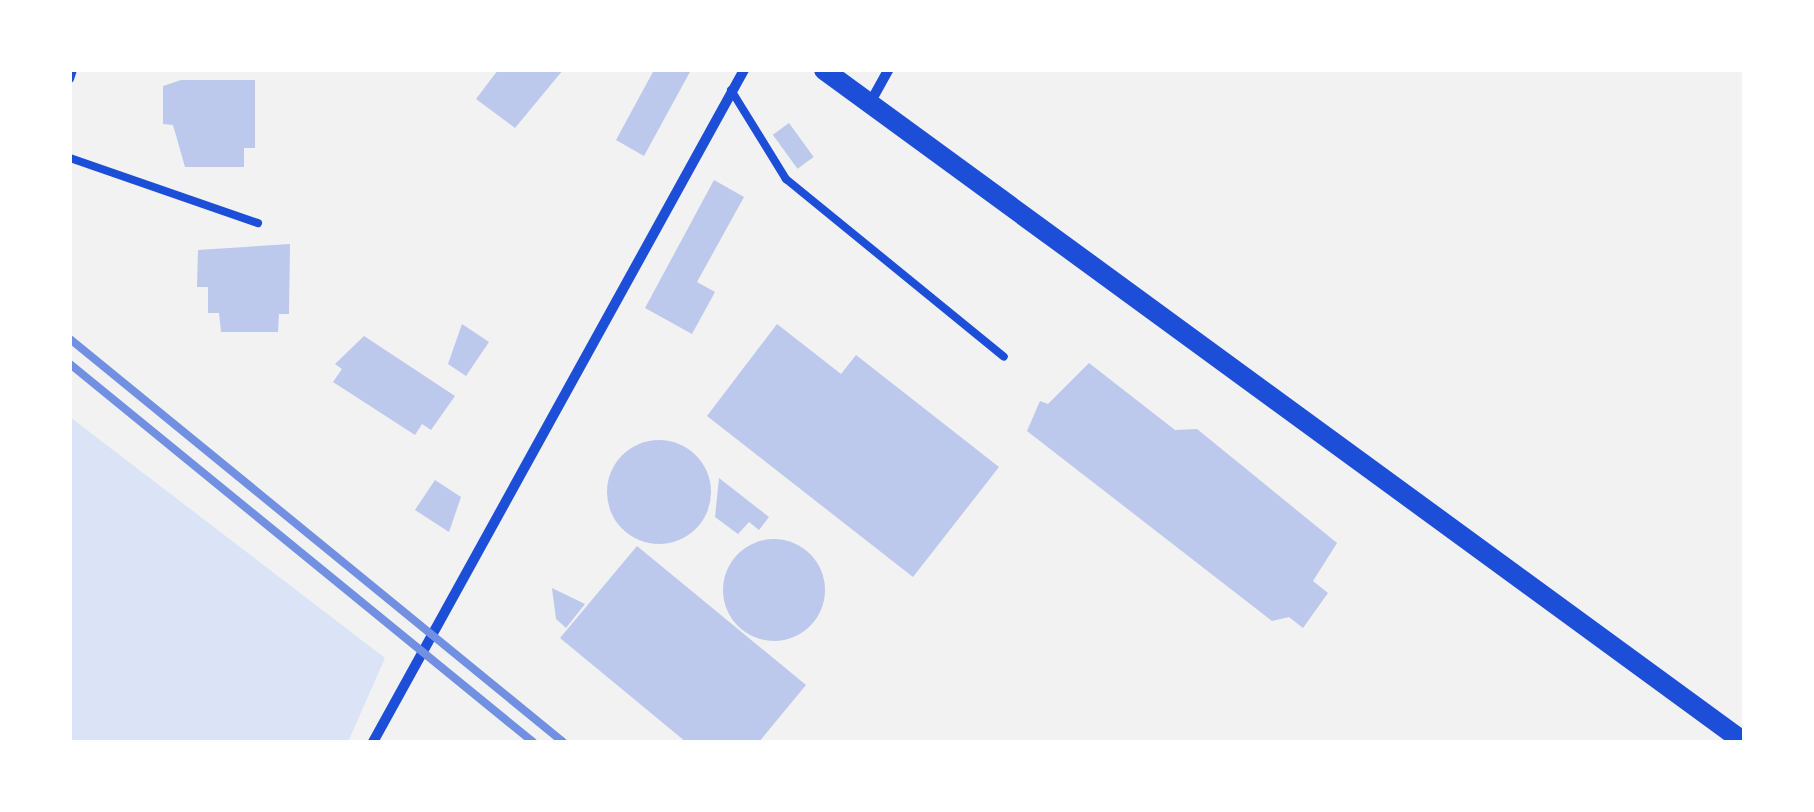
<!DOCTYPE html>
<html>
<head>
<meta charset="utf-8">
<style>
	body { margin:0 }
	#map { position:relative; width:1814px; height:812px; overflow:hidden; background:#f2f2f2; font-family:"Space Grotesk",sans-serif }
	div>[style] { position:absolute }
	.green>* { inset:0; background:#dbe4f7 }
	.building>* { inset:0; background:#bdc9ec; transform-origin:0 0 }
	.round { border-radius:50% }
	.service>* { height:8px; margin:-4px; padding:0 4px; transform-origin:4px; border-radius:4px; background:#1d4ed8 }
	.minor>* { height:10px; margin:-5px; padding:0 5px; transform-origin:5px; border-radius:5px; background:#1d4ed8 }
	.secondary>* { height:20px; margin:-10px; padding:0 10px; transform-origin:10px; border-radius:10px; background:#1d4ed8 }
	.rail>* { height:8px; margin:-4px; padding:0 4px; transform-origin:4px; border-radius:4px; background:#7290e2 }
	span { translate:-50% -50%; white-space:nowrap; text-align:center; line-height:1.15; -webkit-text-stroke:9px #fff; paint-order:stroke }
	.frame { position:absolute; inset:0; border:72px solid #fff; pointer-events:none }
</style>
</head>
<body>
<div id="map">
	<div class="green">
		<div style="clip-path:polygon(70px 417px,385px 658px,348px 742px,70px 742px)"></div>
	</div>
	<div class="building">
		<div style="clip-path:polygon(498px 70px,500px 71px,563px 70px,515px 128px,476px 99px)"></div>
		<div style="clip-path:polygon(654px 70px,691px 70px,644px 156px,616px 140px)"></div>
		<div style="clip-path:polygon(181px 80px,255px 80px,255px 148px,244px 148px,244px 167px,185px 167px,173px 125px,163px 124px,163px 86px)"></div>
		<div style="left:789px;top:123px;width:42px;height:20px;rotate:54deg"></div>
		<div style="clip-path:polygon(714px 180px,744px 197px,697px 282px,715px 292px,692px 334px,645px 308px)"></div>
		<div style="clip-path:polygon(290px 244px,289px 314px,279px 314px,278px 332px,221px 332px,219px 313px,208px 313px,208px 287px,197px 287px,198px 250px)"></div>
		<div style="clip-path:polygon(462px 324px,489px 342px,466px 376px,448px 364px)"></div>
		<div style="clip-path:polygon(777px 324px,841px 374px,856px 355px,999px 467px,913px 577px,707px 416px)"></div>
		<div style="clip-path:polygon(364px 336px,455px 396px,431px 430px,422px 424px,415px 435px,333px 382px,342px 369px,335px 364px)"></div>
		<div style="clip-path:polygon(1089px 363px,1175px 430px,1197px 429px,1337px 543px,1313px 581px,1328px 593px,1303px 628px,1289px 617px,1272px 621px,1027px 431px,1040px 401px,1048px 404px)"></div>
		<div class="round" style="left:607px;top:440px;width:104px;height:104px"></div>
		<div style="clip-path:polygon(719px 478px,769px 517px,759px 530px,749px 522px,738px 534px,715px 517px)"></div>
		<div style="clip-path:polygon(435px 480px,461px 497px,449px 532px,415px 510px)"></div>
		<div class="round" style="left:723px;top:539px;width:102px;height:102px"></div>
		<div style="clip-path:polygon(637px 546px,806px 685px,759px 742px,686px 742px,560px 638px)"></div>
		<div style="clip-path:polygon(552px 588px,585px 604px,566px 628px,556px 619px)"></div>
	</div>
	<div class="service">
		<div style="left:70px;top:79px;width:9px;rotate:-72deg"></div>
		<div style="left:731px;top:90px;width:105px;rotate:58.3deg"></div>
		<div style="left:786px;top:179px;width:281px;rotate:39.2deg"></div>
		<div style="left:70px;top:158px;width:199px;rotate:19.1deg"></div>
	</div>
	<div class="minor">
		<div style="left:870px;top:103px;width:38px;rotate:-61deg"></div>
		<div style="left:373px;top:742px;width:768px;rotate:-61.1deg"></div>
	</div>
	<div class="secondary">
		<div style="left:824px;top:70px;width:1139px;rotate:36.15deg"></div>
	</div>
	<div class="rail">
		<div style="left:70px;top:339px;width:637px;rotate:39.26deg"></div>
		<div style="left:70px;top:364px;width:598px;rotate:39.23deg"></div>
	</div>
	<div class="frame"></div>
</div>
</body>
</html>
